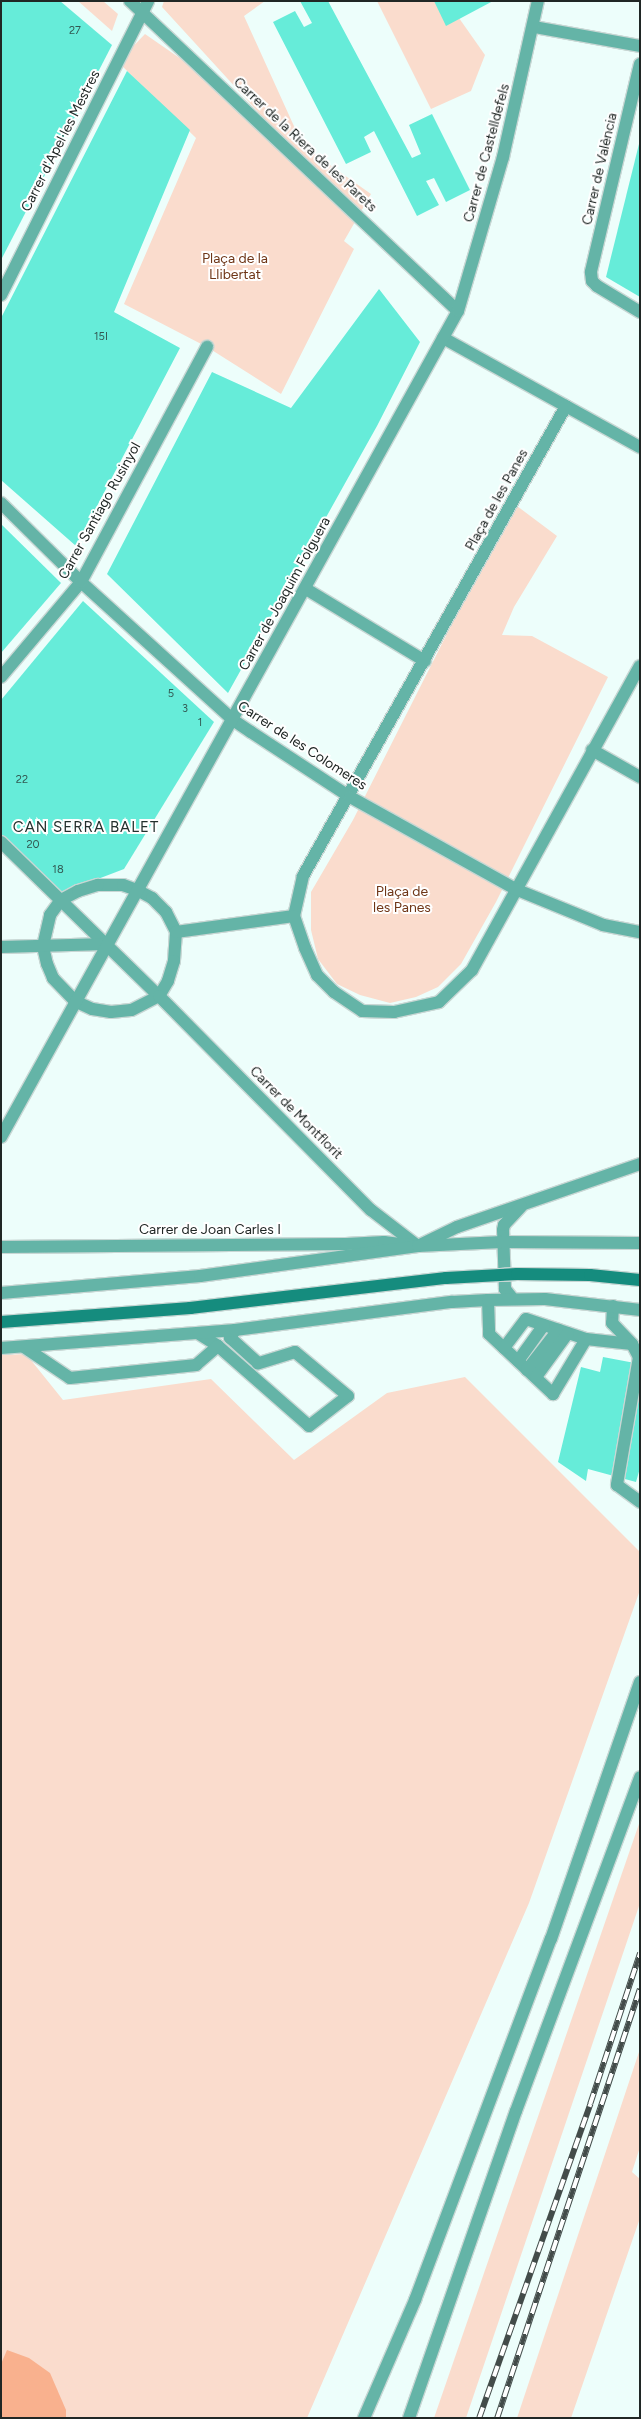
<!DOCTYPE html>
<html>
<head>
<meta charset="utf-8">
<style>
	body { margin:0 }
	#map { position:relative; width:641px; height:2419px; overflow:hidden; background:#edfefb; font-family:Figtree,sans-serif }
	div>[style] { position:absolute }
	.green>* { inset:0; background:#fadccd }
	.forest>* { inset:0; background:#f9b18e }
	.building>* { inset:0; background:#66ecd9 }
	.roads { filter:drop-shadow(1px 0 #c8d7d4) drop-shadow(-1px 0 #c8d7d4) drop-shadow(0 1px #c8d7d4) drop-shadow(0 -1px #c8d7d4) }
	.service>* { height:12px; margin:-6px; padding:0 6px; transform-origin:6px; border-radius:6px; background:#64b4a7 }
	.pedestrian>* { height:12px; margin:-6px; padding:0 6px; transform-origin:6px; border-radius:6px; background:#64b4a7 }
	.minor>* { height:12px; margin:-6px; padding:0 6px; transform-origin:6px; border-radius:6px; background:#64b4a7 }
	.tertiary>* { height:12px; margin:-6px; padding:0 6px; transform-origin:6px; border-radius:6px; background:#64b4a7 }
	.rail>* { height:5.5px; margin-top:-2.75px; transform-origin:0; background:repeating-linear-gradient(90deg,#fff 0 11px,#434c4a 0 22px); box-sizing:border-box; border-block:1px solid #434c4a }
	.bridges { filter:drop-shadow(1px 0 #c8d7d4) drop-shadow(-1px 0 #c8d7d4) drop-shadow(0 1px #c8d7d4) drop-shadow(0 -1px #c8d7d4) }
	.secondary-bridge>* { height:12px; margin:-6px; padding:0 6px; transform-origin:6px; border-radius:6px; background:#158c7e }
	span { translate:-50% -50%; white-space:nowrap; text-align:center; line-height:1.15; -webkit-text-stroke:4px #fff; paint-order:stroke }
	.number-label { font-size:11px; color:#325852 }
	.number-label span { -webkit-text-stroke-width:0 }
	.street-label { font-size:14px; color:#202725 }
	.park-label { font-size:14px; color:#6f3617 }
	.neighbourhood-label { font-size:15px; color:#23302d; letter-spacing:1px }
	.frame { position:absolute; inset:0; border:2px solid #202725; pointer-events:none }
</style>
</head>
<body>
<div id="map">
	<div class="green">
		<div style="clip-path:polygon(78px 1px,103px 1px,118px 14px,112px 31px)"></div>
		<div style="clip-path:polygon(164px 1px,265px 1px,244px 16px,303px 146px,371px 194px,344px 241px,354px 249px,281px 394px,207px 347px,124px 304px,196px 138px,118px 62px,145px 34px,259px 113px,162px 7px)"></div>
		<div style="clip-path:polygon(377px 1px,447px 1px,485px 55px,471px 91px,431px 109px)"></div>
		<div style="clip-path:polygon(513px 503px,557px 536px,514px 607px,502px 635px,532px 636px,608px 677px,496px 902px,461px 964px,438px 987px,416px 997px,390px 1003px,360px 995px,337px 984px,318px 959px,311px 930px,311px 892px,353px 820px)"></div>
		<div style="clip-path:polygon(26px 1354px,63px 1400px,211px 1379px,294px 1460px,387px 1393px,465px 1377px,640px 1552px,640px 1590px,529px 1903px,307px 2418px,1px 2418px,1px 1355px)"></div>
		<div style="clip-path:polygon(640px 1821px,640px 1903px,466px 2418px,434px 2418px)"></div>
		<div style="clip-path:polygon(640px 2049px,640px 2147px,632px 2172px,640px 2179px,640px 2218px,571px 2418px,517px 2418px)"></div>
	</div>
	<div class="forest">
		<div style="clip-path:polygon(7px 2350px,29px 2358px,50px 2373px,66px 2410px,66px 2418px,1px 2418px,1px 2364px)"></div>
	</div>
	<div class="building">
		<div style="clip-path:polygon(1px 1px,60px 1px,112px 45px,1px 260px)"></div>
		<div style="clip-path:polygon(300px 1px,328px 1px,412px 158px,421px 154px,409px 125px,432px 114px,470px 190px,446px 202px,434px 178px,426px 181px,439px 205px,417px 216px,374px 131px,364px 137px,371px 152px,346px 164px,273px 22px,295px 11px,304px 27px,312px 23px)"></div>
		<div style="clip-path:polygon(434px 1px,493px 1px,446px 26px)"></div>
		<div style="clip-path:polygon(127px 71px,190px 130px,114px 312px,180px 348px,76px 546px,1px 480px,1px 318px)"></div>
		<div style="clip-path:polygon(639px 144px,640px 144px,640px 297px,606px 277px)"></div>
		<div style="clip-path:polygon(379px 289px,420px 342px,377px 426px,228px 693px,107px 574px,212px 372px,291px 408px)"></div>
		<div style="clip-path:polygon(1px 524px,61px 583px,1px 653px)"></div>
		<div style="clip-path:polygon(83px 601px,214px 722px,124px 869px,56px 895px,1px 842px,1px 700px)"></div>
		<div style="clip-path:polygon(603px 1357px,640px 1364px,640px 1468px,636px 1482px,588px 1469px,586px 1481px,558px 1462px,581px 1367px,600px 1372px)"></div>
	</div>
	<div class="roads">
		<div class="service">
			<div style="left:488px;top:1300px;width:34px;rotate:88deg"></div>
			<div style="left:489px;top:1334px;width:88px;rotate:43.2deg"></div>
			<div style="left:553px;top:1394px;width:64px;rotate:-59deg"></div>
			<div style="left:586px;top:1339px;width:46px;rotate:6.2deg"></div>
			<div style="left:613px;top:1306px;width:17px;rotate:93deg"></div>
			<div style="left:612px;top:1323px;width:29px;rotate:46deg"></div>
			<div style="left:632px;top:1344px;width:15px;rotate:62deg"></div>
			<div style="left:639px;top:1357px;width:130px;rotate:99.8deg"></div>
			<div style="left:617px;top:1485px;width:29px;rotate:36deg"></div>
			<div style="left:199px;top:1334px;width:22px;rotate:32deg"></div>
			<div style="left:218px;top:1346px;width:121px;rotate:41.3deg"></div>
			<div style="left:309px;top:1426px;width:49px;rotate:-37.6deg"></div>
			<div style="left:348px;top:1396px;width:69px;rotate:-140.3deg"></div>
			<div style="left:295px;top:1352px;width:39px;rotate:163deg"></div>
			<div style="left:258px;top:1363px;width:38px;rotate:-138deg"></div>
			<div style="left:230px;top:1338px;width:9px;rotate:-58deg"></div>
			<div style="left:24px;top:1347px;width:55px;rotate:34deg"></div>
			<div style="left:70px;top:1378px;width:127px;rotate:-5.9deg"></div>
			<div style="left:196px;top:1365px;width:29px;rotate:-41deg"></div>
			<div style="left:504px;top:1348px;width:36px;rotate:-53deg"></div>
			<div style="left:526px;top:1319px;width:63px;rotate:18.4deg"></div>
			<div style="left:518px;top:1361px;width:44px;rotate:-54.2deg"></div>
			<div style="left:527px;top:1370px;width:51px;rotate:-52.2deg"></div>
			<div style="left:536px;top:1377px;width:54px;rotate:-54deg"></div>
		</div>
		<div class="pedestrian">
			<div style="left:306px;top:589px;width:139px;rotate:31.2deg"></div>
			<div style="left:592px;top:750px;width:55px;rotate:29.4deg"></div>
			<div style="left:98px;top:885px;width:25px"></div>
			<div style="left:123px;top:885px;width:15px;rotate:20deg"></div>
			<div style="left:137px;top:890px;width:17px;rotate:28deg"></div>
			<div style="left:152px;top:898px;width:20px;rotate:45deg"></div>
			<div style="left:166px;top:912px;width:22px;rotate:63deg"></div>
			<div style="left:176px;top:932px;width:29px;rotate:94deg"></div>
			<div style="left:174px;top:961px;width:21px;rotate:107deg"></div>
			<div style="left:168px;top:981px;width:17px;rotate:121deg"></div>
			<div style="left:159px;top:996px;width:31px;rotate:153deg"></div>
			<div style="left:131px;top:1010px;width:20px;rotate:174deg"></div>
			<div style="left:111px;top:1012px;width:19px;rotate:-171deg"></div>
			<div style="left:92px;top:1009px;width:19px;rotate:-155deg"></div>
			<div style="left:75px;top:1001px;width:32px;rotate:-134deg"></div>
			<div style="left:53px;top:978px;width:15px;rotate:-113deg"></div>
			<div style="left:47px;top:964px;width:18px;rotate:-103deg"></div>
			<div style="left:43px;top:946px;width:32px;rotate:-77deg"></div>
			<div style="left:50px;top:915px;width:19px;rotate:-54deg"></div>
			<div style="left:61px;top:900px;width:19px;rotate:-28deg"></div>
			<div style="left:78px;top:891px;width:21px;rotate:-17deg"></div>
			<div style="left:176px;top:932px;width:119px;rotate:-7.7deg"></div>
		</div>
		<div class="minor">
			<div style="left:130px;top:1px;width:451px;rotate:43.4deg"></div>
			<div style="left:534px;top:27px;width:108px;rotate:10.2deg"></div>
			<div style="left:640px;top:64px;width:214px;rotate:103.3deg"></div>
			<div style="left:591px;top:272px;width:9px;rotate:84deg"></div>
			<div style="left:592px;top:281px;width:7px;rotate:45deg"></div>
			<div style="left:597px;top:286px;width:50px;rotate:31.2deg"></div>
			<div style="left:1px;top:295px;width:329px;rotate:-63.4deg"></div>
			<div style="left:443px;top:338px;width:225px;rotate:29deg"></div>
			<div style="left:566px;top:406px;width:539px;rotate:119.23deg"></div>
			<div style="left:303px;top:876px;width:41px;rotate:102.7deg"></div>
			<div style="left:294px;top:916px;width:34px;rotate:71deg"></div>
			<div style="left:305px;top:948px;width:30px;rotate:66deg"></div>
			<div style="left:317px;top:975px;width:24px;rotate:45deg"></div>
			<div style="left:334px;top:992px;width:34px;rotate:34deg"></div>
			<div style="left:362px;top:1011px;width:32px;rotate:2deg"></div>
			<div style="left:394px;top:1012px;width:46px;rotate:-12.5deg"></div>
			<div style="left:439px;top:1002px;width:46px;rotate:-44.1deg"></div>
			<div style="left:472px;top:970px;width:347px;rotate:-61.1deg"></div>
			<div style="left:1px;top:503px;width:112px;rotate:44.6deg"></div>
			<div style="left:81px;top:582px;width:205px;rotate:42.2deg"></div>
			<div style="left:233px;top:720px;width:22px;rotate:34deg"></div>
			<div style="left:251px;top:732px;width:118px;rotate:33.3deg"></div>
			<div style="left:350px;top:797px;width:189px;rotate:29.1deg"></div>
			<div style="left:515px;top:889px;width:95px;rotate:22.2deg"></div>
			<div style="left:603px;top:925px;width:38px;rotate:11deg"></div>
			<div style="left:1px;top:677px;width:124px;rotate:-49.9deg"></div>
			<div style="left:81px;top:582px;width:267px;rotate:-61.8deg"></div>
			<div style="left:1px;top:842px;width:221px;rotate:44.3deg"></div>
			<div style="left:159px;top:996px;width:301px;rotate:45.3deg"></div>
			<div style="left:371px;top:1210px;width:59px;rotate:37.5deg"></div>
			<div style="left:1px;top:947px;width:105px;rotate:-1.6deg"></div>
			<div style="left:1px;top:1137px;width:944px;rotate:-61.05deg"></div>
			<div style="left:458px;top:311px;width:160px;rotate:-73.7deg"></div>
			<div style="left:503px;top:157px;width:160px;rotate:-77.4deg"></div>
			<div style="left:418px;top:1246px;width:43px;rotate:-26deg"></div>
			<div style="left:457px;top:1227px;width:194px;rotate:-19deg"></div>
			<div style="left:1px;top:1247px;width:345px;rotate:-0.5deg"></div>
			<div style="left:346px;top:1244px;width:38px;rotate:-3deg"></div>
			<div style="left:384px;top:1242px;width:26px;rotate:7deg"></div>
			<div style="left:513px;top:1299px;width:13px;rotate:-129deg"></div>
			<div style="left:505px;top:1289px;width:59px;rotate:-91.9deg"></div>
			<div style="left:503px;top:1230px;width:5px;rotate:-79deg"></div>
			<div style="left:504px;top:1225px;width:25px;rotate:-47deg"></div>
		</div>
		<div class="tertiary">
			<div style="left:1px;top:1293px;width:200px;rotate:-4.9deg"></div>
			<div style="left:200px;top:1276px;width:220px;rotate:-7.8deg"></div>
			<div style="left:418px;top:1246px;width:84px;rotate:-2.7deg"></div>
			<div style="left:502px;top:1242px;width:138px;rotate:0.4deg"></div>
			<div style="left:1px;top:1348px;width:235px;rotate:-4.4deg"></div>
			<div style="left:235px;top:1330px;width:219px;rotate:-7.4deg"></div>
			<div style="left:452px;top:1302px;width:36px;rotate:-3deg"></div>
			<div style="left:488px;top:1300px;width:57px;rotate:-1deg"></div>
			<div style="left:545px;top:1299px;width:96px;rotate:6.6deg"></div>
			<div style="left:364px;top:2418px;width:129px;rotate:-66.6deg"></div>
			<div style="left:415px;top:2300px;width:386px;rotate:-69.4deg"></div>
			<div style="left:551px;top:1939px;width:272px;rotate:-70.9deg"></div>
			<div style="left:409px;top:2418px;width:325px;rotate:-70.8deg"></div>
			<div style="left:516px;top:2111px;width:356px;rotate:-69.6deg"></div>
		</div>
	</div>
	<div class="rail">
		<div style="left:479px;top:2418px;width:333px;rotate:-70.5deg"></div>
		<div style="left:590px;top:2104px;width:159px;rotate:-71.7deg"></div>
		<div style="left:497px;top:2418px;width:452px;rotate:-71.6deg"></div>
	</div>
	<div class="bridges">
		<div class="secondary-bridge">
			<div style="left:1px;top:1322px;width:190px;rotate:-4.2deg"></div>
			<div style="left:190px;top:1308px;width:258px;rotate:-6.7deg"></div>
			<div style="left:446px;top:1278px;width:71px;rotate:-3.2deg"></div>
			<div style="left:517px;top:1274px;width:73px;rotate:0.8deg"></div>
			<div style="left:590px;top:1275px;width:50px;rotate:5.7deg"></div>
		</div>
	</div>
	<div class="number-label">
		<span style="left:75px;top:31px">27</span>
		<span style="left:101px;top:337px">15I</span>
		<span style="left:171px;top:694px">5</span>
		<span style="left:185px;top:709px">3</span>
		<span style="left:200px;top:723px">1</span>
		<span style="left:22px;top:780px">22</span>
		<span style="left:33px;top:845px">20</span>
		<span style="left:58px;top:870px">18</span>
	</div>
	<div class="street-label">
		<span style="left:61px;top:141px;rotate:-63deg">Carrer d'Apel·les Mestres</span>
		<span style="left:305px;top:145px;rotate:43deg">Carrer de la Riera de les Parets</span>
		<span style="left:487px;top:153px;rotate:-75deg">Carrer de Castelldefels</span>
		<span style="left:600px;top:169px;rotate:-77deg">Carrer de València</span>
		<span style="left:497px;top:500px;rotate:-61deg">Plaça de les Panes</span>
		<span style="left:100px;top:511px;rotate:-61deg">Carrer Santiago Rusinyol</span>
		<span style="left:285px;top:594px;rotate:-61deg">Carrer de Joaquim Folguera</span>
		<span style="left:302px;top:746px;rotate:33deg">Carrer de les Colomeres</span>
		<span style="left:296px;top:1113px;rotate:45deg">Carrer de Montflorit</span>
		<span style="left:210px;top:1230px">Carrer de Joan Carles I</span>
	</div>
	<div class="park-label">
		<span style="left:235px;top:267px">Plaça de la<br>Llibertat</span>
		<span style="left:402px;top:900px">Plaça de<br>les Panes</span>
	</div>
	<div class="neighbourhood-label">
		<span style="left:86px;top:828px">CAN SERRA BALET</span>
	</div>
	<div class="frame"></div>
</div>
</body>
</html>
